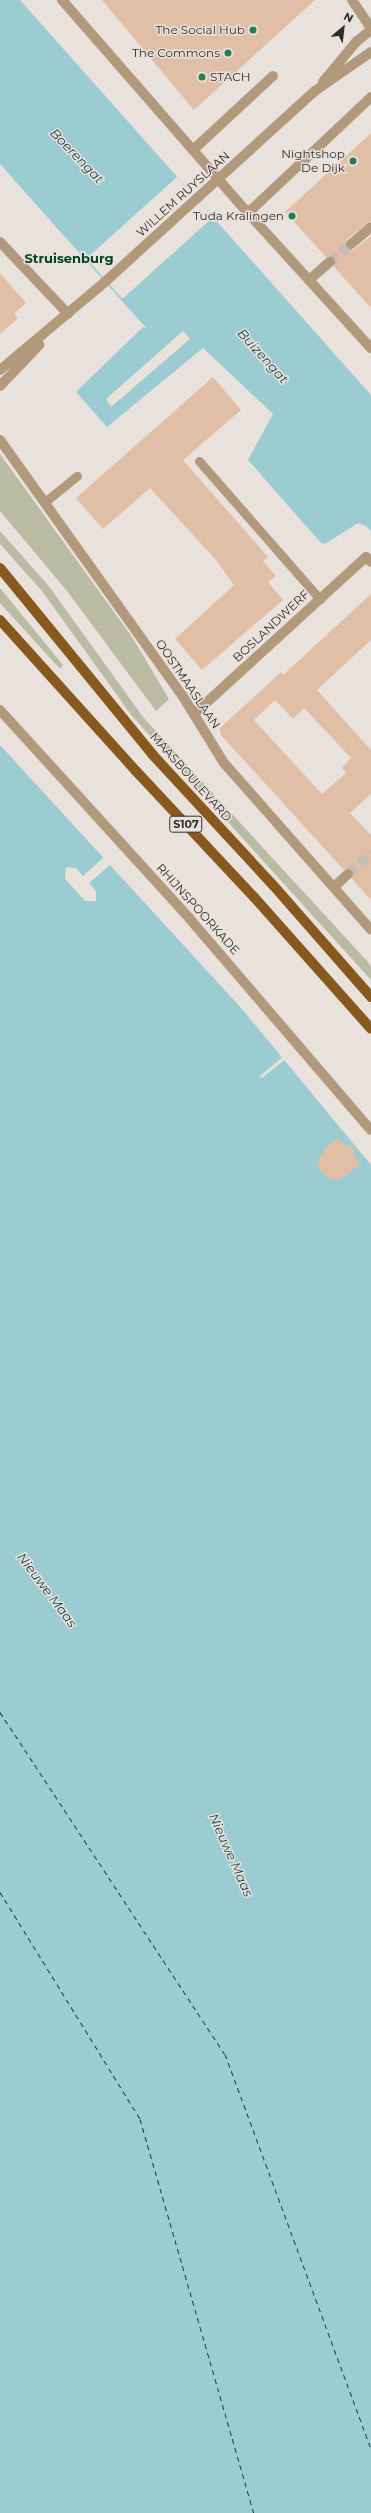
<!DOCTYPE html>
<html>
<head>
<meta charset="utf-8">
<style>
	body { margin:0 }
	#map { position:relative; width:371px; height:2513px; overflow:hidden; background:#e9e2dc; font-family:Montserrat,sans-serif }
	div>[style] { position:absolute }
	.green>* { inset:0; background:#b9bca3 }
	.water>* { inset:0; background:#9bccd1 }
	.pier>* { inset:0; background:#e9e2dc; transform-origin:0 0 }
	.ferry>* { height:1px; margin-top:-0.5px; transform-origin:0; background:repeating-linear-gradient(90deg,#123f44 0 5px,transparent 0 9px) }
	.building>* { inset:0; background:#e1bfa6 }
	.minor-tunnel>* { height:10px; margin-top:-5px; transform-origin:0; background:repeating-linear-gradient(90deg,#c4beb8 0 10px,transparent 0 15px) }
	.service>* { height:9px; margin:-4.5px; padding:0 4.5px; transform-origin:4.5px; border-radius:4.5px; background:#b3997c }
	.minor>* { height:10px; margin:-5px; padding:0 5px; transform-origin:5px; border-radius:5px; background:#b3997c }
	.tertiary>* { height:10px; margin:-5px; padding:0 5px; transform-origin:5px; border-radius:5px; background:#b3997c }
	.primary>* { height:10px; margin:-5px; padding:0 5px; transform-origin:5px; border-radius:5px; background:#87591e }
	.dots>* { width:11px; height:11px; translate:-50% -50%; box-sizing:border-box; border:2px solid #e9e2dc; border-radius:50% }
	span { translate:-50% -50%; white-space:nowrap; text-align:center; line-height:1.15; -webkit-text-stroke:3px #e9e2dc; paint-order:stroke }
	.shield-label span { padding:1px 3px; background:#e9e2dc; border:1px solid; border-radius:3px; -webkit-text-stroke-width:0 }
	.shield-label { font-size:11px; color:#2f2c2a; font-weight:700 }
	.poi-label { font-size:12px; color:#2f2c2a }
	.right { translate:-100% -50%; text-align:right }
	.left { translate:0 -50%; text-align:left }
	.street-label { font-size:12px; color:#2f2c2a }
	.water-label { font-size:13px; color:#123f44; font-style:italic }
	.neighbourhood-label { font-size:13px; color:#024427; font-weight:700 }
	.north { position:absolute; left:323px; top:8px; width:40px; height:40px; -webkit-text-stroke:3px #e9e2dc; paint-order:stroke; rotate:28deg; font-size:11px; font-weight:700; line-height:16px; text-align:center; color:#2f2c2a }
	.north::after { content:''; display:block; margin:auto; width:14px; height:18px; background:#2f2c2a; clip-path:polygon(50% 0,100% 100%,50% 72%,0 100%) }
</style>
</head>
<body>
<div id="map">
	<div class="green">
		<div style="clip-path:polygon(0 454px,132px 637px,169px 699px,156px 711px,67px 591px,0 511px)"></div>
		<div style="clip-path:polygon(0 531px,48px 585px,143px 717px,367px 961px,371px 967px,371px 980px,132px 716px,42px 591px,0 544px)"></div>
		<div style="clip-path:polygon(0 588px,63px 665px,60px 669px,0 603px)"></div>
	</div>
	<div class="water">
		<div style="clip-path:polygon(evenodd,0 0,20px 0,371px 395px,371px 531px,366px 526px,358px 523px,325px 544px,321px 543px,248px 460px,273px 414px,203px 348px,107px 427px,76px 392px,143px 327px,147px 329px,0 164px,0 0,183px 331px,190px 339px,111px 407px,106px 399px,183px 331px)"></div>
		<div style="clip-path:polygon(0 745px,242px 1009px,371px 1165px,371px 2513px,0 2513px)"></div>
	</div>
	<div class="pier">
		<div style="left:177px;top:177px;width:54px;height:122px;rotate:48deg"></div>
		<div style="clip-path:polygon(104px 857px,110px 865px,89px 883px,96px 891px,96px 901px,85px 901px,65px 879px,66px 867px,76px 868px,83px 876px)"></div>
		<div style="clip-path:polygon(285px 1055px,287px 1058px,262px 1078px,260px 1076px)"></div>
	</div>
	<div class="ferry">
		<div style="left:0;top:1712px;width:409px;rotate:56.7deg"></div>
		<div style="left:225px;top:2054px;width:421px;rotate:69.7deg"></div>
		<div style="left:0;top:1892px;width:267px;rotate:58.3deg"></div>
		<div style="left:140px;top:2119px;width:410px;rotate:73.9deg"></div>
	</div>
	<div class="building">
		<div style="clip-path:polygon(102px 0,315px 0,194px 110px)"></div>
		<div style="clip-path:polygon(371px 133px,371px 221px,347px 239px,345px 245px,346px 248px,353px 250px,371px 236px,371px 308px,334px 267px,335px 258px,326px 257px,285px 212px)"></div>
		<div style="clip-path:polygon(0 273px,26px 303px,14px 314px,18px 318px,0 334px)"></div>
		<div style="clip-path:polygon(213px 377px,241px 410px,183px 460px,268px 557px,263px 561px,276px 576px,268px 582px,283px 600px,202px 670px,175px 639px,234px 585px,216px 560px,150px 488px,103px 529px,76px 498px)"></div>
		<div style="clip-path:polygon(evenodd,371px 594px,371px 640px,317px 690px,371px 750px,371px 794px,350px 813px,371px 835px,371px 900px,352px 879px,353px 870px,350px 868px,343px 869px,220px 734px,220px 728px,281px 672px,283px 675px,371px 594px,275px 700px,293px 719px,304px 708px,351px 758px,342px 768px,346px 773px,322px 794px,254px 720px,275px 700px)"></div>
		<div style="clip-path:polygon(337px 1138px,346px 1146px,354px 1147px,354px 1155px,361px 1164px,339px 1180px,329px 1179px,318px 1167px,319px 1157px,325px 1151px,323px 1149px)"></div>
	</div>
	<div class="minor-tunnel">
		<div style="left:330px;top:262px;width:28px;rotate:-41deg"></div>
		<div style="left:348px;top:874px;width:31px;rotate:-42deg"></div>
	</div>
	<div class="service">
		<div style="left:199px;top:461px;width:184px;rotate:48.8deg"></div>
		<div style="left:46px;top:501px;width:40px;rotate:-39deg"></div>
	</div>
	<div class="minor">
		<div style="left:62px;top:0;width:283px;rotate:48.9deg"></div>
		<div style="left:248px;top:213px;width:183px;rotate:47.7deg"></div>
		<div style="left:193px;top:150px;width:109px;rotate:-42.8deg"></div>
		<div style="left:248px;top:213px;width:169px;rotate:-43.3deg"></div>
		<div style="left:0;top:242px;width:99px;rotate:46.6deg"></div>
		<div style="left:351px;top:244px;width:26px;rotate:-40deg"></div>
		<div style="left:309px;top:280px;width:28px;rotate:-41deg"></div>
		<div style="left:0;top:440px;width:313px;rotate:54.5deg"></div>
		<div style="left:182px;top:695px;width:80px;rotate:58.3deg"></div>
		<div style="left:224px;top:763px;width:222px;rotate:48.6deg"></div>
		<div style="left:0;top:710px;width:281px;rotate:47.7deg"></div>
		<div style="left:189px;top:918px;width:279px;rotate:49.4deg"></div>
		<div style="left:194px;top:714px;width:233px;rotate:-42.4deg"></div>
		<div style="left:366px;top:557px;width:7px;rotate:45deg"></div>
		<div style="left:334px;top:887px;width:19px;rotate:-43deg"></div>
	</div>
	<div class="tertiary">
		<div style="left:352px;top:0;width:34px;rotate:56deg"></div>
		<div style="left:323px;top:82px;width:52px;rotate:-50.5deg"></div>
		<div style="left:356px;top:42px;width:19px;rotate:-39deg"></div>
		<div style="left:0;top:370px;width:138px;rotate:-40deg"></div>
		<div style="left:106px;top:281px;width:282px;rotate:-42.3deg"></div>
		<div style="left:315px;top:91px;width:68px;rotate:-34.9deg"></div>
		<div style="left:0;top:386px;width:57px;rotate:-46.4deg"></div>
	</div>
	<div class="primary">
		<div style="left:0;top:568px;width:240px;rotate:50.7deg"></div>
		<div style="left:152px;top:754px;width:178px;rotate:47.3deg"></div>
		<div style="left:273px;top:885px;width:149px;rotate:48.8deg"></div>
		<div style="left:0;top:620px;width:203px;rotate:48deg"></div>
		<div style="left:136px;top:771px;width:173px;rotate:46.9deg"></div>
		<div style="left:254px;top:897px;width:176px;rotate:48.4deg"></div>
	</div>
	<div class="dots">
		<div style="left:253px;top:30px;background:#267d51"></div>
		<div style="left:228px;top:53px;background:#267d51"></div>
		<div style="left:202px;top:77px;background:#267d51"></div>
		<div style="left:353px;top:161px;background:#267d51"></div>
		<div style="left:292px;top:216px;background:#267d51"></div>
	</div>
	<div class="shield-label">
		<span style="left:186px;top:824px">S107</span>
	</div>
	<div class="poi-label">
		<span class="right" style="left:245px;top:30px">The Social Hub</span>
		<span class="right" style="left:220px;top:53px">The Commons</span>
		<span class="left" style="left:210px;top:77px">STACH</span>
		<span class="right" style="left:345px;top:161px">Nightshop<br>De Dijk</span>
		<span class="right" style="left:284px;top:216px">Tuda Kralingen</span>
	</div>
	<div class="street-label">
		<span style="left:183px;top:194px;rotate:-42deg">WILLEM RUYSLAAN</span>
		<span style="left:271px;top:626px;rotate:-43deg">BOSLANDWERF</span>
		<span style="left:188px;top:684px;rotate:56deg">OOSTMAASLAAN</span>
		<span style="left:191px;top:777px;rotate:48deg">MAASBOULEVARD</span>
		<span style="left:198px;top:909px;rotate:48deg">RHIJNSPOORKADE</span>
	</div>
	<div class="water-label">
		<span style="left:77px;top:156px;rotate:46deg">Boerengat</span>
		<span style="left:263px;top:356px;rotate:48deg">Buizengat</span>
		<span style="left:47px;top:1590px;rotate:53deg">Nieuwe Maas</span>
		<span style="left:231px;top:1855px;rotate:66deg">Nieuwe Maas</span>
	</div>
	<div class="neighbourhood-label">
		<span style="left:69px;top:258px">Struisenburg</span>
	</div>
	<div class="north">N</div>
</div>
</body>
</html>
